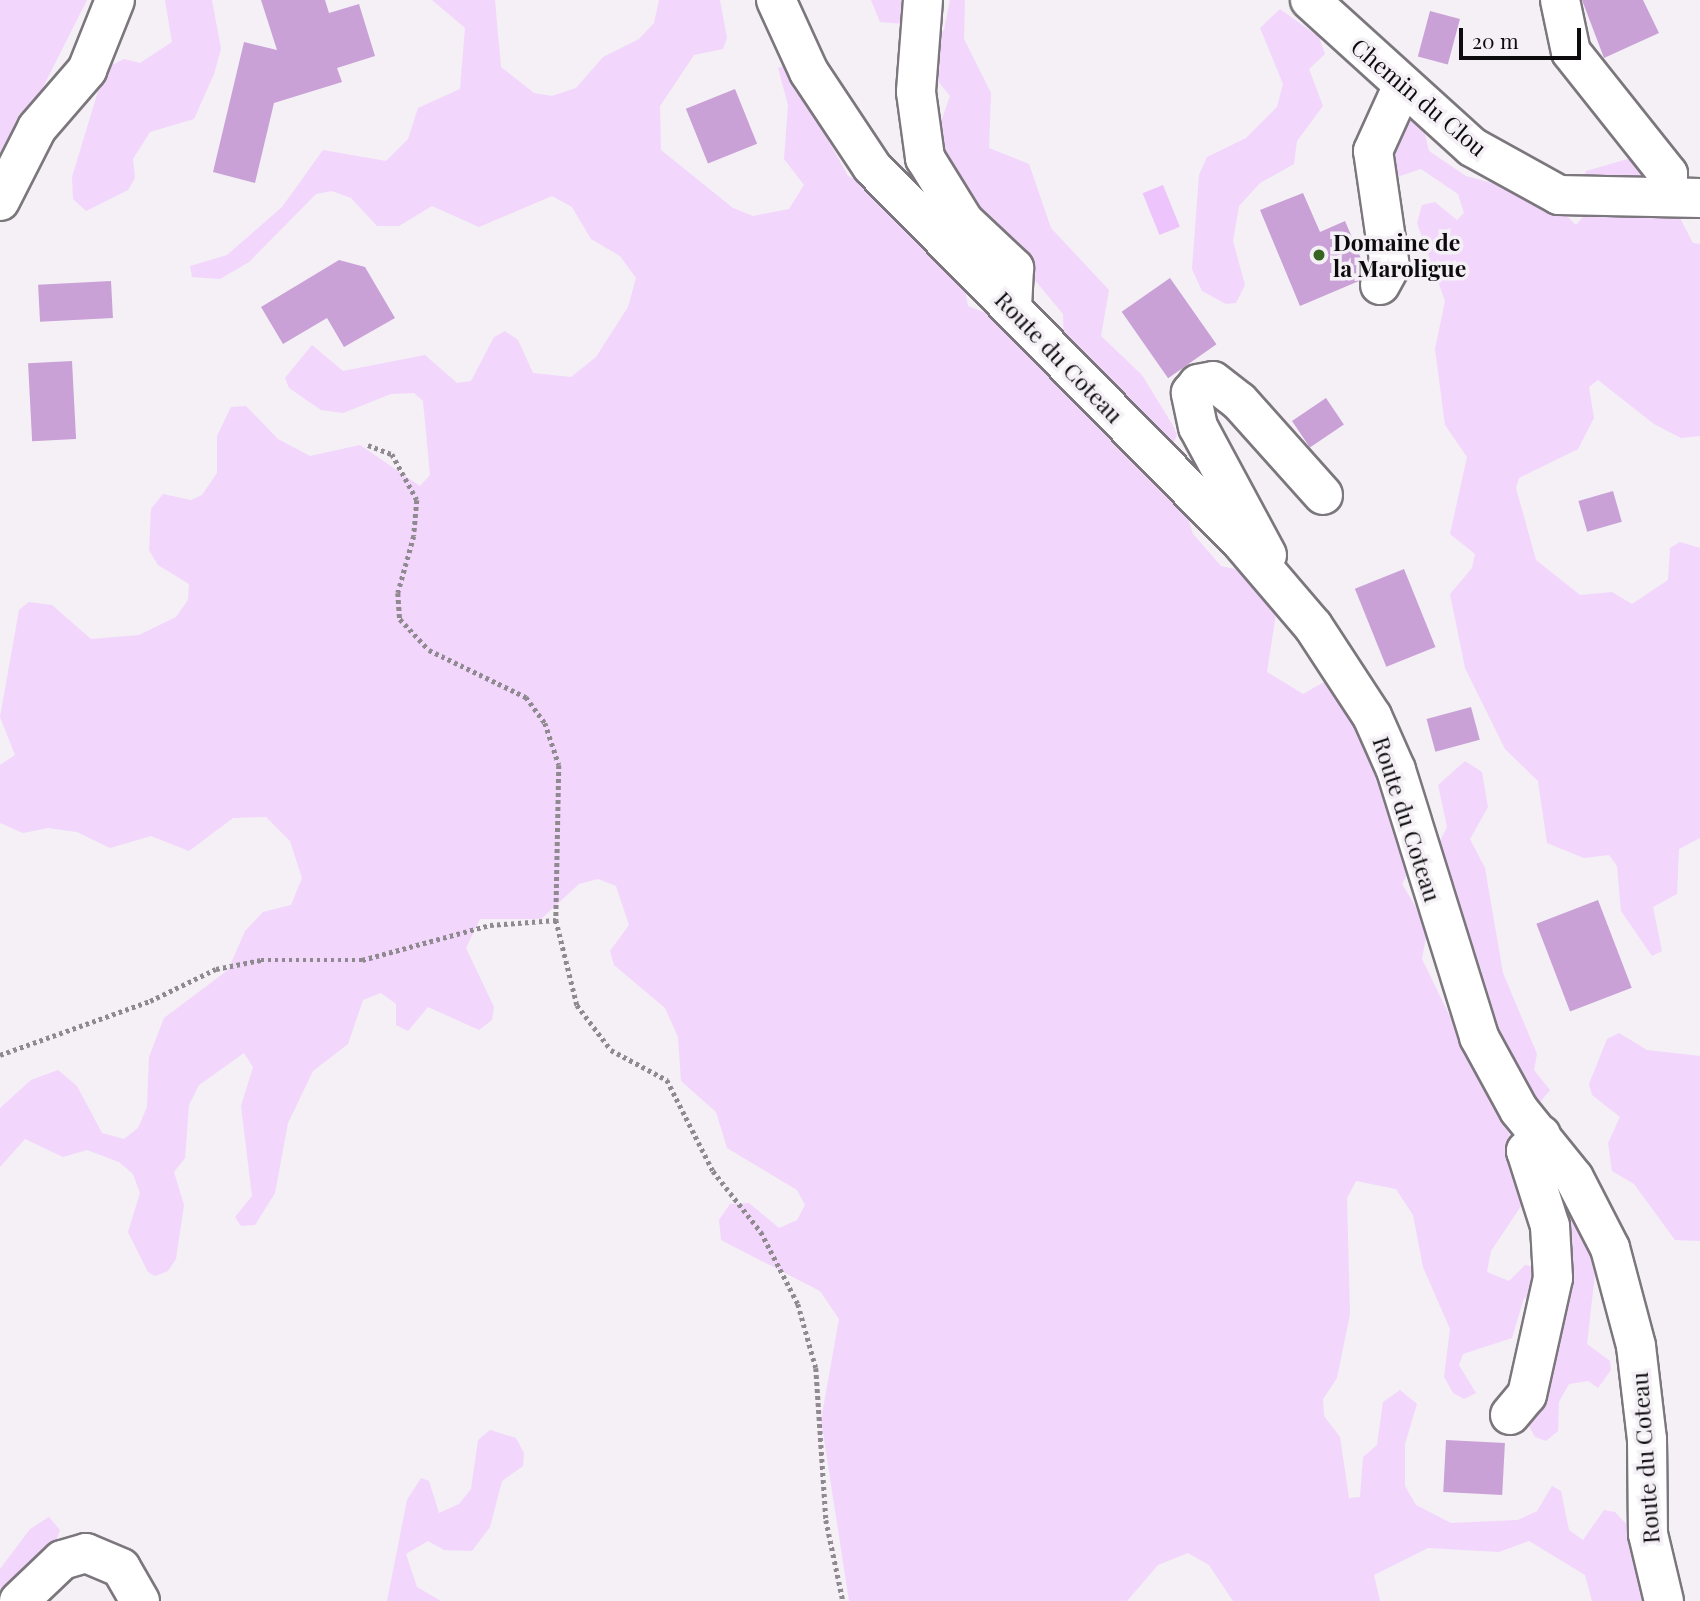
<!DOCTYPE html>
<html>
<head>
<meta charset="utf-8">
<style>
	body { margin:0 }
	#map { position:relative; width:1700px; height:1601px; overflow:hidden; background:#f4f0f6; font-family:"Playfair Display",serif }
	div>[style] { position:absolute }
	.green>* { inset:0; background:#f2d6fc }
	.water>* { inset:0; background:#eec4fc; transform-origin:0 0 }
	.building>* { inset:0; background:#c9a1d7; transform-origin:0 0 }
	.path>* { height:4.5px; margin-top:-2.25px; transform-origin:0; background:repeating-linear-gradient(90deg,#8e8a8f 0 3.5px,transparent 0 7px) }
	.roads { filter:drop-shadow(2px 0 #7b777d) drop-shadow(-2px 0 #7b777d) drop-shadow(0 2px #7b777d) drop-shadow(0 -2px #7b777d) }
	.minor>* { height:38px; margin:-19px; padding:0 19px; transform-origin:19px; border-radius:19px; background:#fff }
	.dots>* { width:19px; height:19px; translate:-50% -50%; box-sizing:border-box; border:4px solid #f4f0f6; border-radius:50% }
	span { translate:-50% -50%; white-space:nowrap; text-align:center; line-height:1.15; -webkit-text-stroke:7px #f4f0f6; paint-order:stroke }
	.street-label { font-size:23px; color:#0d0b0d }
	.poi-label { font-size:23px; color:#0d0b0d; font-weight:700 }
	.left { translate:0 -50%; text-align:left }
	.scale { position:absolute; left:1459px; top:28px; width:122px; height:32px; box-sizing:border-box; border:4px solid #0d0b0d; border-top:0; padding-left:9px; font-size:21px; line-height:24px; white-space:nowrap; color:#0d0b0d; -webkit-text-stroke:5px #f4f0f6; paint-order:stroke }
</style>
</head>
<body>
<div id="map">
	<div class="green">
		<div style="clip-path:polygon(0 0,87px 0,37px 99px,19px 114px,0 172px)"></div>
		<div style="clip-path:polygon(165px 0,212px 0,221px 49px,214px 74px,194px 119px,150px 132px,133px 159px,135px 178px,128px 190px,86px 211px,73px 199px,72px 177px,102px 78px,108px 67px,124px 59px,140px 63px,172px 42px)"></div>
		<div style="clip-path:polygon(432px 0,495px 0,501px 67px,534px 93px,552px 96px,576px 88px,603px 57px,639px 39px,654px 23px,659px 0,720px 0,727px 38px,723px 49px,694px 55px,660px 106px,661px 150px,733px 208px,753px 216px,789px 209px,804px 185px,784px 159px,788px 105px,778px 68px,787px 65px,848px 176px,879px 191px,963px 279px,968px 306px,1064px 343px,1063px 314px,974px 207px,936px 136px,950px 96px,933px 75px,932px 43px,944px 30px,950px 0,965px 0,964px 39px,991px 93px,989px 148px,1029px 164px,1051px 228px,1109px 290px,1101px 336px,1142px 375px,1172px 424px,1177px 435px,1168px 456px,1193px 534px,1221px 566px,1258px 574px,1277px 607px,1267px 672px,1303px 694px,1331px 678px,1349px 720px,1369px 736px,1368px 754px,1386px 777px,1408px 873px,1402px 884px,1428px 927px,1422px 959px,1456px 1029px,1480px 1024px,1482px 971px,1462px 933px,1437px 847px,1447px 827px,1438px 785px,1465px 761px,1482px 772px,1488px 807px,1470px 839px,1485px 868px,1503px 973px,1537px 1054px,1534px 1070px,1550px 1090px,1536px 1107px,1495px 1097px,1520px 1162px,1523px 1203px,1491px 1251px,1487px 1272px,1509px 1281px,1525px 1265px,1552px 1270px,1566px 1218px,1577px 1215px,1591px 1235px,1595px 1274px,1587px 1344px,1610px 1361px,1611px 1370px,1598px 1388px,1588px 1381px,1569px 1384px,1559px 1402px,1558px 1431px,1546px 1441px,1535px 1437px,1527px 1423px,1540px 1301px,1524px 1298px,1512px 1338px,1463px 1354px,1459px 1365px,1476px 1393px,1464px 1399px,1453px 1393px,1444px 1377px,1450px 1329px,1423px 1267px,1413px 1215px,1396px 1189px,1356px 1181px,1347px 1198px,1350px 1314px,1337px 1378px,1323px 1399px,1324px 1416px,1340px 1437px,1349px 1498px,1360px 1497px,1363px 1457px,1377px 1445px,1383px 1402px,1400px 1390px,1417px 1404px,1405px 1444px,1405px 1486px,1416px 1505px,1451px 1523px,1518px 1520px,1537px 1511px,1552px 1486px,1561px 1491px,1569px 1530px,1583px 1540px,1604px 1510px,1615px 1512px,1633px 1531px,1648px 1601px,1592px 1601px,1585px 1575px,1529px 1541px,1499px 1552px,1428px 1548px,1374px 1575px,1380px 1601px,1233px 1601px,1209px 1565px,1188px 1553px,1158px 1565px,1127px 1601px,849px 1601px,821px 1420px,839px 1319px,820px 1291px,721px 1240px,719px 1220px,730px 1204px,749px 1203px,779px 1228px,797px 1220px,805px 1205px,797px 1190px,727px 1148px,716px 1112px,681px 1081px,678px 1037px,665px 1008px,614px 965px,610px 951px,629px 925px,616px 886px,598px 879px,579px 884px,541px 919px,480px 919px,466px 948px,494px 1007px,492px 1020px,479px 1030px,428px 1007px,408px 1031px,396px 1025px,396px 1004px,381px 993px,363px 1000px,348px 1044px,313px 1071px,288px 1123px,275px 1193px,255px 1225px,241px 1226px,235px 1217px,252px 1196px,241px 1106px,253px 1067px,244px 1053px,199px 1085px,189px 1105px,185px 1158px,174px 1172px,184px 1205px,176px 1259px,168px 1271px,155px 1276px,148px 1272px,128px 1232px,140px 1193px,133px 1174px,119px 1162px,87px 1150px,63px 1157px,25px 1139px,0 1167px,0 1108px,31px 1080px,58px 1070px,77px 1086px,102px 1133px,124px 1139px,138px 1128px,147px 1107px,149px 1057px,164px 1018px,228px 970px,245px 931px,263px 912px,291px 905px,302px 878px,290px 841px,266px 817px,233px 818px,189px 851px,151px 836px,110px 848px,77px 832px,48px 828px,23px 833px,0 823px,0 765px,15px 755px,0 717px,19px 610px,29px 602px,52px 605px,91px 639px,139px 635px,176px 617px,188px 600px,189px 584px,158px 565px,149px 550px,151px 509px,163px 494px,191px 500px,202px 495px,217px 473px,217px 436px,231px 407px,246px 406px,278px 439px,310px 456px,360px 445px,420px 486px,430px 475px,423px 401px,414px 393px,391px 394px,343px 413px,321px 410px,289px 388px,285px 378px,312px 345px,343px 371px,425px 355px,457px 383px,471px 381px,494px 337px,505px 331px,518px 340px,533px 373px,571px 377px,596px 357px,628px 307px,636px 278px,620px 256px,591px 239px,572px 207px,552px 196px,479px 227px,432px 206px,399px 226px,377px 226px,351px 198px,332px 191px,316px 194px,249px 262px,220px 279px,192px 277px,190px 266px,227px 255px,282px 207px,323px 150px,386px 161px,408px 139px,418px 108px,460px 89px,465px 28px)"></div>
		<div style="clip-path:polygon(871px 0,910px 0,904px 24px,880px 22px)"></div>
		<div style="clip-path:polygon(1280px 9px,1319px 37px,1325px 54px,1309px 69px,1323px 106px,1297px 141px,1294px 164px,1260px 183px,1239px 206px,1233px 241px,1245px 285px,1236px 303px,1226px 304px,1202px 291px,1192px 269px,1199px 175px,1207px 157px,1246px 138px,1277px 107px,1283px 84px,1260px 28px)"></div>
		<div style="clip-path:polygon(1408px 113px,1423px 125px,1429px 151px,1466px 176px,1548px 198px,1576px 225px,1588px 211px,1580px 187px,1586px 171px,1631px 158px,1642px 162px,1646px 180px,1618px 206px,1638px 218px,1680px 218px,1693px 243px,1700px 244px,1700px 436px,1681px 438px,1654px 424px,1598px 380px,1589px 387px,1594px 418px,1578px 449px,1519px 478px,1516px 488px,1536px 560px,1580px 595px,1612px 592px,1632px 604px,1668px 580px,1670px 548px,1680px 542px,1700px 548px,1700px 838px,1679px 849px,1677px 894px,1653px 907px,1662px 951px,1652px 956px,1621px 911px,1617px 866px,1609px 855px,1584px 858px,1547px 843px,1538px 781px,1505px 749px,1465px 668px,1450px 594px,1472px 568px,1475px 554px,1450px 534px,1467px 457px,1445px 425px,1435px 349px,1445px 301px,1417px 223px,1422px 205px,1435px 202px,1457px 220px,1464px 213px,1458px 194px,1421px 169px,1394px 178px,1382px 140px)"></div>
		<div style="clip-path:polygon(1619px 1033px,1647px 1050px,1700px 1056px,1700px 1241px,1675px 1240px,1634px 1184px,1612px 1171px,1608px 1143px,1620px 1117px,1592px 1095px,1589px 1084px,1607px 1039px)"></div>
		<div style="clip-path:polygon(490px 1430px,516px 1438px,524px 1453px,523px 1466px,502px 1481px,490px 1527px,472px 1551px,444px 1550px,428px 1541px,406px 1554px,417px 1587px,441px 1601px,387px 1601px,407px 1500px,421px 1478px,429px 1481px,439px 1513px,459px 1504px,471px 1489px,478px 1440px)"></div>
		<div style="clip-path:polygon(49px 1517px,60px 1530px,48px 1563px,10px 1601px,0 1601px,0 1569px,30px 1529px)"></div>
	</div>
	<div class="water">
		<div style="left:1163px;top:185px;width:45px;height:22px;rotate:68deg"></div>
	</div>
	<div class="building">
		<div style="clip-path:polygon(261px 0,325px 0,329px 13px,359px 4px,375px 56px,337px 68px,342px 82px,274px 103px,255px 183px,213px 172px,244px 42px,277px 50px)"></div>
		<div style="clip-path:polygon(1582px 0,1643px 0,1659px 33px,1604px 58px)"></div>
		<div style="left:1430px;top:11px;width:31px;height:47px;rotate:15deg"></div>
		<div style="left:735px;top:89px;width:59px;height:53px;rotate:68deg"></div>
		<div style="clip-path:polygon(1303px 193px,1320px 232px,1345px 221px,1365px 268px,1359px 281px,1300px 306px,1260px 210px)"></div>
		<div style="clip-path:polygon(339px 260px,365px 267px,395px 318px,344px 347px,327px 318px,283px 344px,261px 307px)"></div>
		<div style="left:1170px;top:278px;width:81px;height:59px;rotate:55deg"></div>
		<div style="left:111px;top:281px;width:37px;height:73px;rotate:87deg"></div>
		<div style="left:72px;top:361px;width:78px;height:44px;rotate:87deg"></div>
		<div style="left:1326px;top:398px;width:32px;height:41px;rotate:56deg"></div>
		<div style="left:1613px;top:491px;width:32px;height:36px;rotate:74deg"></div>
		<div style="left:1404px;top:569px;width:84px;height:53px;rotate:68deg"></div>
		<div style="left:1471px;top:707px;width:34px;height:46px;rotate:75deg"></div>
		<div style="left:1598px;top:900px;width:94px;height:66px;rotate:69deg"></div>
		<div style="left:1446px;top:1440px;width:59px;height:52px;rotate:3deg"></div>
	</div>
	<div class="path">
		<div style="left:368px;top:445px;width:26px;rotate:21deg"></div>
		<div style="left:392px;top:454px;width:52px;rotate:61.5deg"></div>
		<div style="left:417px;top:500px;width:36px;rotate:95deg"></div>
		<div style="left:414px;top:536px;width:59px;rotate:105.7deg"></div>
		<div style="left:398px;top:593px;width:26px;rotate:86deg"></div>
		<div style="left:400px;top:619px;width:42px;rotate:46.9deg"></div>
		<div style="left:429px;top:650px;width:108px;rotate:25.9deg"></div>
		<div style="left:526px;top:697px;width:32px;rotate:54deg"></div>
		<div style="left:545px;top:723px;width:44px;rotate:71.6deg"></div>
		<div style="left:559px;top:765px;width:155px;rotate:91.1deg"></div>
		<div style="left:0;top:1055px;width:159px;rotate:-19.8deg"></div>
		<div style="left:150px;top:1001px;width:73px;rotate:-25.9deg"></div>
		<div style="left:216px;top:969px;width:46px;rotate:-11.3deg"></div>
		<div style="left:261px;top:960px;width:101px"></div>
		<div style="left:362px;top:960px;width:133px;rotate:-15.3deg"></div>
		<div style="left:490px;top:925px;width:66px;rotate:-4.3deg"></div>
		<div style="left:556px;top:920px;width:88px;rotate:76.1deg"></div>
		<div style="left:577px;top:1005px;width:56px;rotate:52.9deg"></div>
		<div style="left:611px;top:1050px;width:64px;rotate:28.2deg"></div>
		<div style="left:667px;top:1080px;width:102px;rotate:63.2deg"></div>
		<div style="left:713px;top:1171px;width:78px;rotate:51.8deg"></div>
		<div style="left:761px;top:1232px;width:81px;rotate:62.8deg"></div>
		<div style="left:798px;top:1304px;width:66px;rotate:74.3deg"></div>
		<div style="left:816px;top:1368px;width:152px;rotate:86.2deg"></div>
		<div style="left:826px;top:1520px;width:83px;rotate:78.1deg"></div>
	</div>
	<div class="roads">
		<div class="minor">
			<div style="left:776px;top:0;width:79px;rotate:65.4deg"></div>
			<div style="left:809px;top:72px;width:114px;rotate:56.4deg"></div>
			<div style="left:872px;top:167px;width:528px;rotate:45.46deg"></div>
			<div style="left:1242px;top:543px;width:109px;rotate:49.5deg"></div>
			<div style="left:1313px;top:626px;width:108px;rotate:56.8deg"></div>
			<div style="left:1372px;top:716px;width:59px;rotate:66deg"></div>
			<div style="left:1396px;top:770px;width:280px;rotate:72.7deg"></div>
			<div style="left:1479px;top:1037px;width:83px;rotate:61.3deg"></div>
			<div style="left:1519px;top:1110px;width:87px;rotate:51deg"></div>
			<div style="left:1574px;top:1178px;width:79px;rotate:62.8deg"></div>
			<div style="left:1610px;top:1248px;width:101px;rotate:75.1deg"></div>
			<div style="left:1636px;top:1346px;width:94px;rotate:83.3deg"></div>
			<div style="left:1647px;top:1439px;width:95px;rotate:89.4deg"></div>
			<div style="left:1648px;top:1534px;width:69px;rotate:76.6deg"></div>
			<div style="left:923px;top:0;width:92px;rotate:94.4deg"></div>
			<div style="left:916px;top:92px;width:67px;rotate:82.2deg"></div>
			<div style="left:925px;top:158px;width:74px;rotate:58.2deg"></div>
			<div style="left:964px;top:221px;width:69px;rotate:43.2deg"></div>
			<div style="left:1014px;top:268px;width:40px;rotate:92.9deg"></div>
			<div style="left:1310px;top:0;width:219px;rotate:42.2deg"></div>
			<div style="left:1472px;top:147px;width:99px;rotate:28.9deg"></div>
			<div style="left:1559px;top:195px;width:141px;rotate:1.2deg"></div>
			<div style="left:1560px;top:0;width:53px;rotate:78.1deg"></div>
			<div style="left:1571px;top:52px;width:156px;rotate:51.5deg"></div>
			<div style="left:1668px;top:174px;width:23px;rotate:92deg"></div>
			<div style="left:0;top:201px;width:82px;rotate:-63.1deg"></div>
			<div style="left:37px;top:128px;width:77px;rotate:-49.2deg"></div>
			<div style="left:87px;top:70px;width:75px;rotate:-68.2deg"></div>
			<div style="left:1380px;top:285px;width:21px;rotate:-61deg"></div>
			<div style="left:1390px;top:267px;width:117px;rotate:-98.3deg"></div>
			<div style="left:1373px;top:151px;width:70px;rotate:-65.6deg"></div>
			<div style="left:1267px;top:555px;width:145px;rotate:-118.3deg"></div>
			<div style="left:1198px;top:427px;width:35px;rotate:-102deg"></div>
			<div style="left:1191px;top:393px;width:11px;rotate:-52deg"></div>
			<div style="left:1198px;top:384px;width:15px;rotate:-11deg"></div>
			<div style="left:1213px;top:381px;width:33px;rotate:38deg"></div>
			<div style="left:1239px;top:401px;width:126px;rotate:48.2deg"></div>
			<div style="left:1510px;top:1415px;width:26px;rotate:-50deg"></div>
			<div style="left:1527px;top:1395px;width:120px;rotate:-77.5deg"></div>
			<div style="left:1553px;top:1278px;width:52px;rotate:-93.3deg"></div>
			<div style="left:1550px;top:1226px;width:79px;rotate:-107.7deg"></div>
			<div style="left:1526px;top:1151px;width:22px;rotate:-47deg"></div>
			<div style="left:19px;top:1601px;width:59px;rotate:-43.6deg"></div>
			<div style="left:62px;top:1560px;width:25px;rotate:-16deg"></div>
			<div style="left:86px;top:1553px;width:38px;rotate:23deg"></div>
			<div style="left:121px;top:1568px;width:38px;rotate:60deg"></div>
		</div>
	</div>
	<div class="dots">
		<div style="left:1319px;top:255px;background:#366423"></div>
	</div>
	<div class="street-label">
		<span style="left:1419px;top:97px;rotate:40deg">Chemin du Clou</span>
		<span style="left:1059px;top:357px;rotate:46deg">Route du Coteau</span>
		<span style="left:1407px;top:819px;rotate:72deg">Route du Coteau</span>
		<span style="left:1645px;top:1458px;rotate:-94deg">Route du Coteau</span>
	</div>
	<div class="poi-label">
		<span class="left" style="left:1333px;top:255px">Domaine de<br>la Maroligue</span>
	</div>
	<div class="scale">20 m</div>
</div>
</body>
</html>
